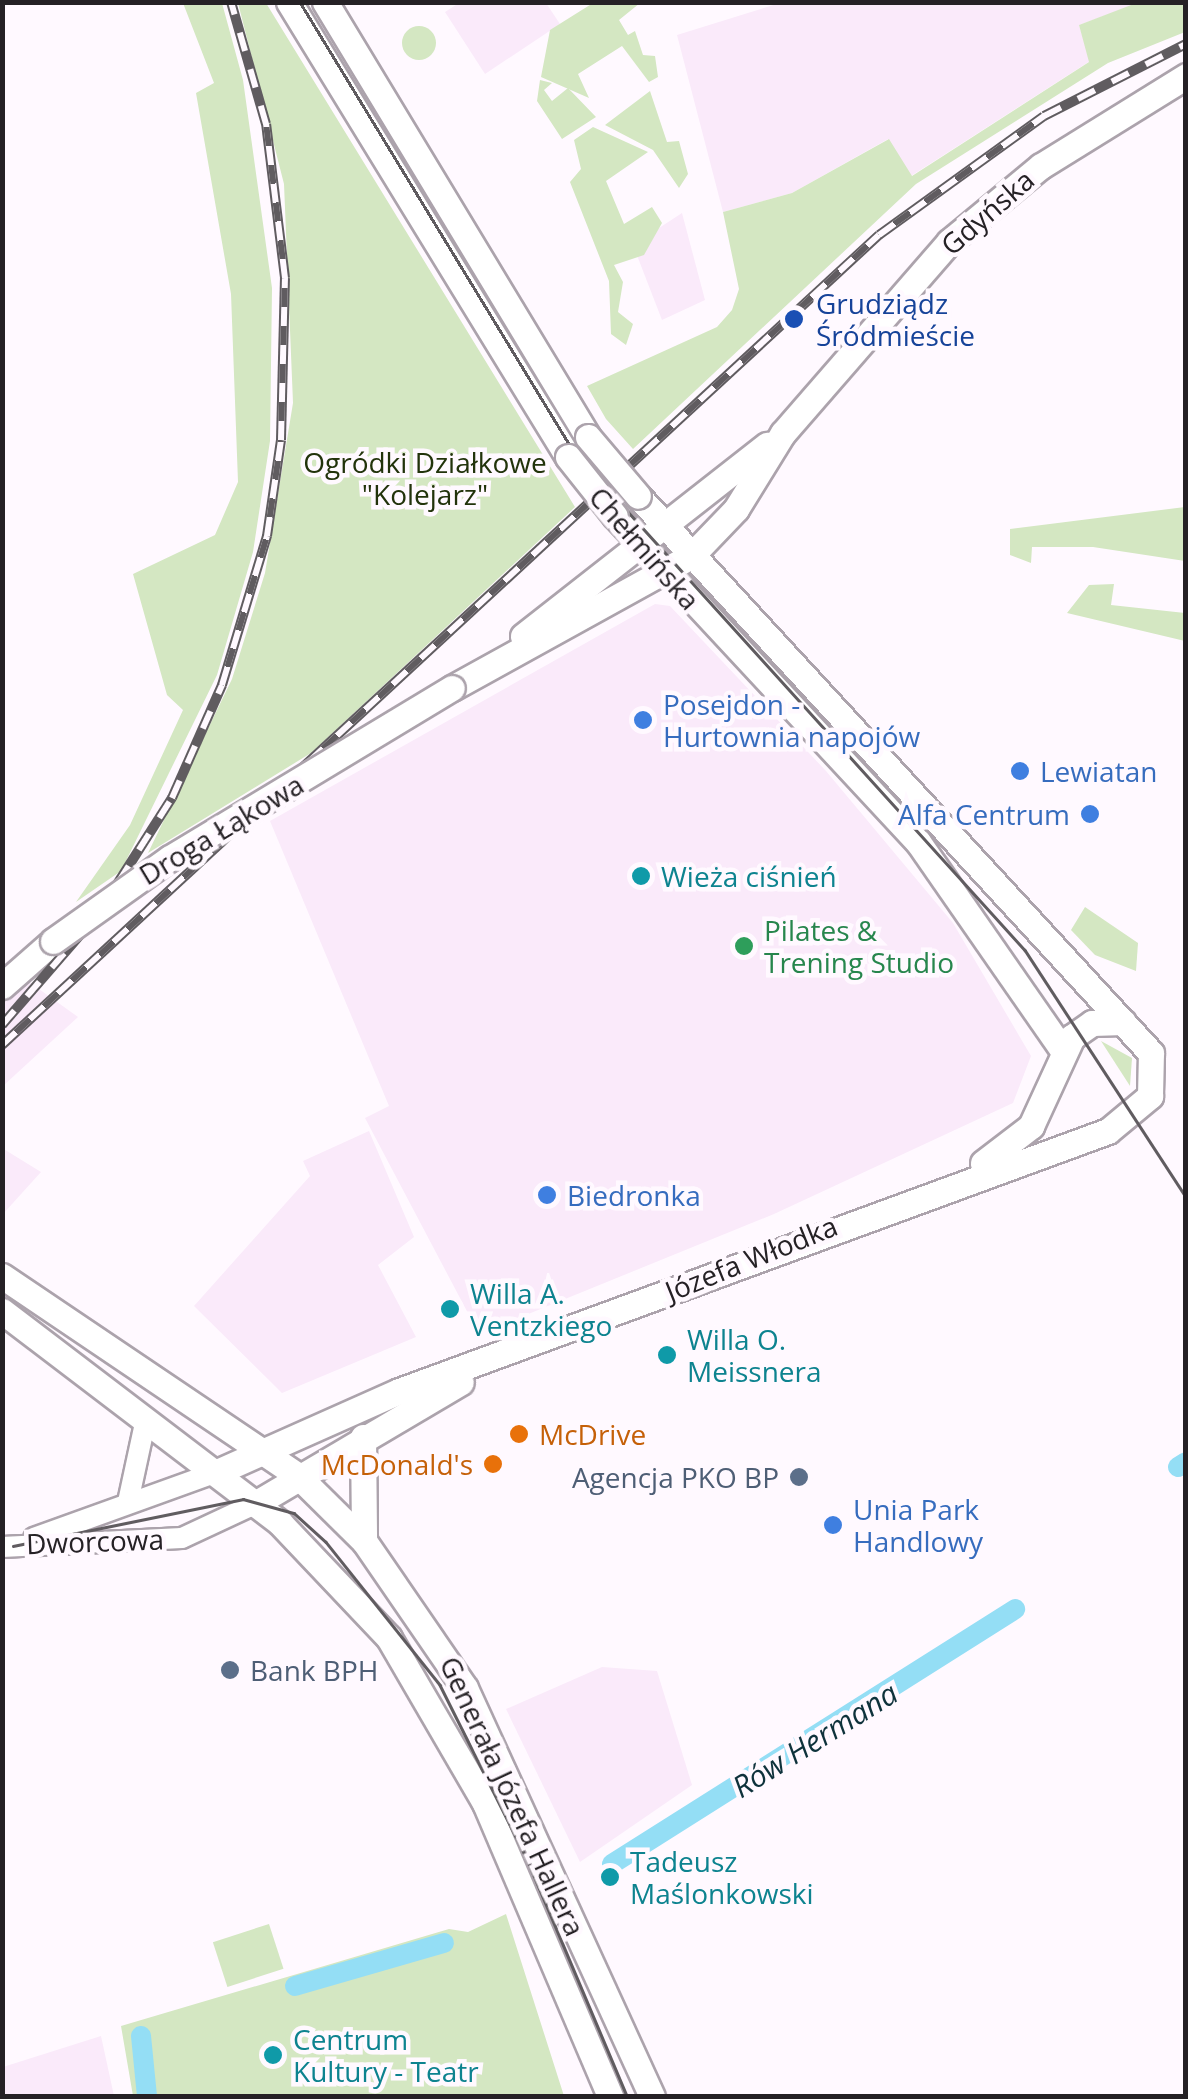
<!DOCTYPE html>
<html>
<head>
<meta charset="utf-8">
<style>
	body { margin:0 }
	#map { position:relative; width:1188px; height:2099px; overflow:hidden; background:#fff9ff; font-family:"Open Sans",sans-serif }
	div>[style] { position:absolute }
	.built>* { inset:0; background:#faeafa }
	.green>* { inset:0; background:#d4e7c2; transform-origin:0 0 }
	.round { border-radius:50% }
	.canal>* { height:20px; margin:-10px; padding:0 10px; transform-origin:10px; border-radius:10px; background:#94def5 }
	.roads { filter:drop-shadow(2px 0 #aca3ac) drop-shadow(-2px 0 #aca3ac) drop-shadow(0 2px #aca3ac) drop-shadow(0 -2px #aca3ac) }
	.minor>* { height:20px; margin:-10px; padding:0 10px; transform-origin:10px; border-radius:10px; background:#fff }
	.major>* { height:25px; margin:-12.5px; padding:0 12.5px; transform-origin:12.5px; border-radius:12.5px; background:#fff }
	.tram>* { height:2.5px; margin:-1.25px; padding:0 1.25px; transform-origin:1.25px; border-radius:1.25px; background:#605c60 }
	.rail>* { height:10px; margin-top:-5px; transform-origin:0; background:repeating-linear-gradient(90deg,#fff9ff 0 19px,#605c60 0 38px); box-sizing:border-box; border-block:2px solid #605c60 }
	.bridges { filter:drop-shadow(2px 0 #aca3ac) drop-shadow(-2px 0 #aca3ac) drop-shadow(0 2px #aca3ac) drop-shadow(0 -2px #aca3ac) }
	.major-bridge>* { height:25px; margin:-12.5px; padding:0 12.5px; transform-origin:12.5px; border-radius:12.5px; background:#fff }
	.dots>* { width:28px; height:28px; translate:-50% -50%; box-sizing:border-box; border:5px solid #fff9ff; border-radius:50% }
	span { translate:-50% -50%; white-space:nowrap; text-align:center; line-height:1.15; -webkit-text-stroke:9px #fff9ff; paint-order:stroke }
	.street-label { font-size:28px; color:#252125 }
	.transit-label { font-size:28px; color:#164399 }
	.left { translate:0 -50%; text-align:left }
	.park-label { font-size:28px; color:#22330b }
	.shop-label { font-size:28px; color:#366cbe }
	.right { translate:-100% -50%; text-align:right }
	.culture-label { font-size:28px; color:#0d838f }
	.leisure-label { font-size:28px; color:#27864d }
	.food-label { font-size:28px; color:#c56008 }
	.service-label { font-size:28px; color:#4e5e75 }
	.water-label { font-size:30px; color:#0e323b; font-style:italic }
	.frame { position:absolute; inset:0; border:5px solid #252125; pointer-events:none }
</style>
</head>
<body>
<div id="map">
	<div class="built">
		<div style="clip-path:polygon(459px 3px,546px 3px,560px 24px,485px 74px,445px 12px)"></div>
		<div style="clip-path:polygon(780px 3px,1139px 3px,1079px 25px,1090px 61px,911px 176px,888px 139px,792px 193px,723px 212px,677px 35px)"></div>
		<div style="clip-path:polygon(682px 213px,705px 300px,662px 320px,633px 245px)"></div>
		<div style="clip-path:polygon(655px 604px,670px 606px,826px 771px,953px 923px,1031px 1056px,1013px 1103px,774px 1214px,479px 1334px,365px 1118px,389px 1106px,270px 821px)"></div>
		<div style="clip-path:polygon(25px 979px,78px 1017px,3px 1086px,3px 1001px)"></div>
		<div style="clip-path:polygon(369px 1131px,414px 1237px,378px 1265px,416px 1337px,282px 1393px,194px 1306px,310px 1176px,303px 1161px)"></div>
		<div style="clip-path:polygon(2px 1148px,41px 1172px,3px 1214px,2px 1214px)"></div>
		<div style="clip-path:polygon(602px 1667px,657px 1671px,692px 1785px,580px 1862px,506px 1709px)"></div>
		<div style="clip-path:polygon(101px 2036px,114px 2096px,3px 2096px,3px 2067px)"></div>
	</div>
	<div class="green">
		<div style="clip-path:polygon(1139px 2px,1185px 3px,1185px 32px,1108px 63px,916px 184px,633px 449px,606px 419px,587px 386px,717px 327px,732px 310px,739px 289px,723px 212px,792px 193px,889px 139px,912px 176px,1089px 62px,1079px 25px)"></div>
		<div style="clip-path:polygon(183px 3px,222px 3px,243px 80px,272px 288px,270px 441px,253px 552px,217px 675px,121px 871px,76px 902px,130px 825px,183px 710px,167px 695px,133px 574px,215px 535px,238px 482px,231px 294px,196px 93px,214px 83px)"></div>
		<div style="clip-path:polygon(238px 3px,266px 3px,575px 507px,311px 753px,148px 853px,232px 679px,265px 573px,293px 403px,284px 184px)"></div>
		<div style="clip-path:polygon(593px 3px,640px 3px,619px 20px,628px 35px,635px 31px,643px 55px,655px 56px,658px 77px,649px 82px,622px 46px,578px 74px,589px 98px,541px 77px,550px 30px)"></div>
		<div class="round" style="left:402px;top:26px;width:34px;height:34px"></div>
		<div style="clip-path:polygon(540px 80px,552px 83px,544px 90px,552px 101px,568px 88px,596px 117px,562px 139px,537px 101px)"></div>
		<div style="clip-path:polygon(650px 91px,667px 142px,679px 141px,688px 174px,679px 188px,653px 150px,605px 125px)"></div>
		<div style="clip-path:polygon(593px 127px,648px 152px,606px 181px,624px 224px,652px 207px,662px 223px,644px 255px,614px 265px,623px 282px,618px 312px,633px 324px,626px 345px,611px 334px,609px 281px,570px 182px,581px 169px,574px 140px)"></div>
		<div style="clip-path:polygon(1185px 507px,1185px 561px,1093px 547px,1032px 547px,1031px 563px,1010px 555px,1010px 529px)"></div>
		<div style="clip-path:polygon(1114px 584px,1111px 605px,1185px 613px,1185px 641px,1067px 613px,1089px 585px)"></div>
		<div style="clip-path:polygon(1085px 907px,1138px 943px,1136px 971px,1095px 955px,1071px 930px)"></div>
		<div style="clip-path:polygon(1101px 1041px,1132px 1058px,1130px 1086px)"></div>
		<div style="clip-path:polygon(506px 1914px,564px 2096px,133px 2096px,121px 2026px,449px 1929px,468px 1932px)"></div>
		<div style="left:269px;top:1924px;width:47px;height:59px;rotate:72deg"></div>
	</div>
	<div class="canal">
		<div style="left:1178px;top:1467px;width:9px;rotate:-32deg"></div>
		<div style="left:612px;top:1864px;width:477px;rotate:-32.3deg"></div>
		<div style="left:295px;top:1986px;width:155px;rotate:-16.1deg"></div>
		<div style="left:141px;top:2036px;width:60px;rotate:84.3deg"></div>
	</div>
	<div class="roads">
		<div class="minor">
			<div style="left:128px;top:1502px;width:85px;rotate:-77.8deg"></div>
			<div style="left:34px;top:1538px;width:192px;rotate:-19.8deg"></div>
			<div style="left:2px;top:1547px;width:180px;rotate:-2.9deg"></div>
			<div style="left:182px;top:1538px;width:81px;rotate:-25deg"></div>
		</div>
		<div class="major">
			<div style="left:289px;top:2px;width:534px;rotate:58.48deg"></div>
			<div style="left:325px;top:2px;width:508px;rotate:58.84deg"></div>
			<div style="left:615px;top:516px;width:445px;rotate:47.1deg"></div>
			<div style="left:918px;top:842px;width:251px;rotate:55.2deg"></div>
			<div style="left:523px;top:636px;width:310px;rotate:-38.1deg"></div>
			<div style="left:452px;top:688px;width:273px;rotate:-28.9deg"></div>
			<div style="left:691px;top:556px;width:65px;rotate:-46.2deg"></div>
			<div style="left:736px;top:509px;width:89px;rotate:-58.3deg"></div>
			<div style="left:783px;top:433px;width:253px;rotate:-49deg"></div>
			<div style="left:949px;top:242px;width:119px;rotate:-39.6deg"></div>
			<div style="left:1041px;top:166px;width:171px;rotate:-31.8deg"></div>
			<div style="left:2px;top:986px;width:68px;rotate:-41.4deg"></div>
			<div style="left:983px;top:1163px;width:61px;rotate:-37.6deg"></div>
			<div style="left:1031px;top:1126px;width:98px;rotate:-65.3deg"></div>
			<div style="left:1072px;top:1037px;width:24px;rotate:-35deg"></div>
			<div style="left:1092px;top:1023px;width:31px;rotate:-2deg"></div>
			<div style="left:2px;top:1276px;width:356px;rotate:34deg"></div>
			<div style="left:297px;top:1475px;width:94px;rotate:44.6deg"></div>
			<div style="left:364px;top:1541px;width:178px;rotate:55.5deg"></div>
			<div style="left:465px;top:1688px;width:449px;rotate:65.4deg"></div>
			<div style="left:2px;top:1311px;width:350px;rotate:37.3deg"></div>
			<div style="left:280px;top:1523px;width:158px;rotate:46.5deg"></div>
			<div style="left:389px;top:1638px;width:191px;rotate:59.8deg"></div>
			<div style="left:485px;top:1803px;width:319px;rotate:66.9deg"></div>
			<div style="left:363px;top:1437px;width:104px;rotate:89.4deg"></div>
			<div style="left:215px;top:1473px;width:201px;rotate:-24deg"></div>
			<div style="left:399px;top:1391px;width:755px;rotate:-20.14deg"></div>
			<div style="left:1108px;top:1131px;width:55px;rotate:-39.8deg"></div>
			<div style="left:1150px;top:1096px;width:43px;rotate:-88.7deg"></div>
			<div style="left:1151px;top:1053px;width:757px;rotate:-132.65deg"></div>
			<div style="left:255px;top:1504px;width:239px;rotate:-30.6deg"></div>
		</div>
	</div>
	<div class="tram">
		<div style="left:300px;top:2px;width:527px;rotate:58.66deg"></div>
		<div style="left:574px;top:452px;width:672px;rotate:47.84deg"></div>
		<div style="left:1025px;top:950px;width:295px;rotate:56.9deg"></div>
		<div style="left:13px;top:1546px;width:235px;rotate:-11.5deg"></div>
		<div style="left:243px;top:1499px;width:53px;rotate:15.4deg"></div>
		<div style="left:294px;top:1513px;width:43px;rotate:42.2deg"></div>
		<div style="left:326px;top:1542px;width:183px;rotate:51.4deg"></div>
		<div style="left:440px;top:1685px;width:195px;rotate:63.4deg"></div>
		<div style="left:527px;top:1859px;width:257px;rotate:67.1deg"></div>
	</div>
	<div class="rail">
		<div style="left:2px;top:1025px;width:147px;rotate:-49.1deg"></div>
		<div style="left:98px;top:914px;width:138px;rotate:-57.5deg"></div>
		<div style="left:172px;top:798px;width:124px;rotate:-66.1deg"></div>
		<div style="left:222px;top:685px;width:156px;rotate:-73.2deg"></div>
		<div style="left:267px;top:536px;width:97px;rotate:-81.7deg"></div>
		<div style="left:281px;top:440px;width:162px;rotate:-88.6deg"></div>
		<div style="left:285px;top:278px;width:155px;rotate:-97deg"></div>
		<div style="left:266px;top:124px;width:127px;rotate:-106deg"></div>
		<div style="left:2px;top:1045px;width:1194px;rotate:-42.73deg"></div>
		<div style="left:879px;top:235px;width:203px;rotate:-35.8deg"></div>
		<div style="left:1044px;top:116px;width:159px;rotate:-26.9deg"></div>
	</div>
	<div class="bridges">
		<div class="major-bridge">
			<div style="left:588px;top:437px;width:77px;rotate:49.7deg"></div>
			<div style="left:568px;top:457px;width:75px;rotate:51.5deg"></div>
			<div style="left:53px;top:941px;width:143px;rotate:-35.4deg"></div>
			<div style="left:170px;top:858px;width:329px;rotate:-31.1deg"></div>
		</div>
	</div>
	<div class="dots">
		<div style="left:794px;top:319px;background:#1a4fb4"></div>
		<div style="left:643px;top:720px;background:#3f7fe0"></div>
		<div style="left:1020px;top:771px;background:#3f7fe0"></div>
		<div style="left:1090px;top:814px;background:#3f7fe0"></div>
		<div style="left:641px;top:876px;background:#0f9aa8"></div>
		<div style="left:744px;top:946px;background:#2e9e5b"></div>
		<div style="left:547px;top:1195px;background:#3f7fe0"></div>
		<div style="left:450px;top:1309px;background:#0f9aa8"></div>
		<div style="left:667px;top:1355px;background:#0f9aa8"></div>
		<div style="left:519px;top:1434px;background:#e8710a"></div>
		<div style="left:493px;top:1464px;background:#e8710a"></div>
		<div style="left:799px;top:1477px;background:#5c6f8a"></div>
		<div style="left:833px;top:1525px;background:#3f7fe0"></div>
		<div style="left:230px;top:1670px;background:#5c6f8a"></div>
		<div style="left:610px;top:1877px;background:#0f9aa8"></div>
		<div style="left:273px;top:2055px;background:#0f9aa8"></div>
	</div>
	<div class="street-label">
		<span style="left:987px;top:212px;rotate:-41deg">Gdyńska</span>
		<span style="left:645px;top:548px;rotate:49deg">Chełmińska</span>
		<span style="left:221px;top:829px;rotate:-31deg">Droga Łąkowa</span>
		<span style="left:751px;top:1258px;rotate:-22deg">Józefa Włodka</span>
		<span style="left:95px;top:1541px;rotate:-2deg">Dworcowa</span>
		<span style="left:513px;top:1796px;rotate:65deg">Generała Józefa Hallera</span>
	</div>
	<div class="transit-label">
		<span class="left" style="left:816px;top:319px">Grudziądz<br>Śródmieście</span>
	</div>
	<div class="park-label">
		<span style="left:425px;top:478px">Ogródki Działkowe<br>"Kolejarz"</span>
	</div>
	<div class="shop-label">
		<span class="left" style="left:663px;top:720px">Posejdon -<br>Hurtownia napojów</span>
		<span class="left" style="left:1040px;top:771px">Lewiatan</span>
		<span class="right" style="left:1070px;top:814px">Alfa Centrum</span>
		<span class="left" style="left:567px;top:1195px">Biedronka</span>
		<span class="left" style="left:853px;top:1525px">Unia Park<br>Handlowy</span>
	</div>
	<div class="culture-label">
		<span class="left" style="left:661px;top:876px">Wieża ciśnień</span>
		<span class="left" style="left:470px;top:1309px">Willa A.<br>Ventzkiego</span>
		<span class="left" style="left:687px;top:1355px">Willa O.<br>Meissnera</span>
		<span class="left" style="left:630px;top:1877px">Tadeusz<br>Maślonkowski</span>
		<span class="left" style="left:293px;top:2055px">Centrum<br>Kultury - Teatr</span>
	</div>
	<div class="leisure-label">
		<span class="left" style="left:764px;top:946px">Pilates &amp;<br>Trening Studio</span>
	</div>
	<div class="food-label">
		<span class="left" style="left:539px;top:1434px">McDrive</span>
		<span class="right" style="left:473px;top:1464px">McDonald's</span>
	</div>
	<div class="service-label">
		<span class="right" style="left:779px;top:1477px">Agencja PKO BP</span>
		<span class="left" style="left:250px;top:1670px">Bank BPH</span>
	</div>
	<div class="water-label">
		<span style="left:815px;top:1740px;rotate:-32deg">Rów Hermana</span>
	</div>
	<div class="frame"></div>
</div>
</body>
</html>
